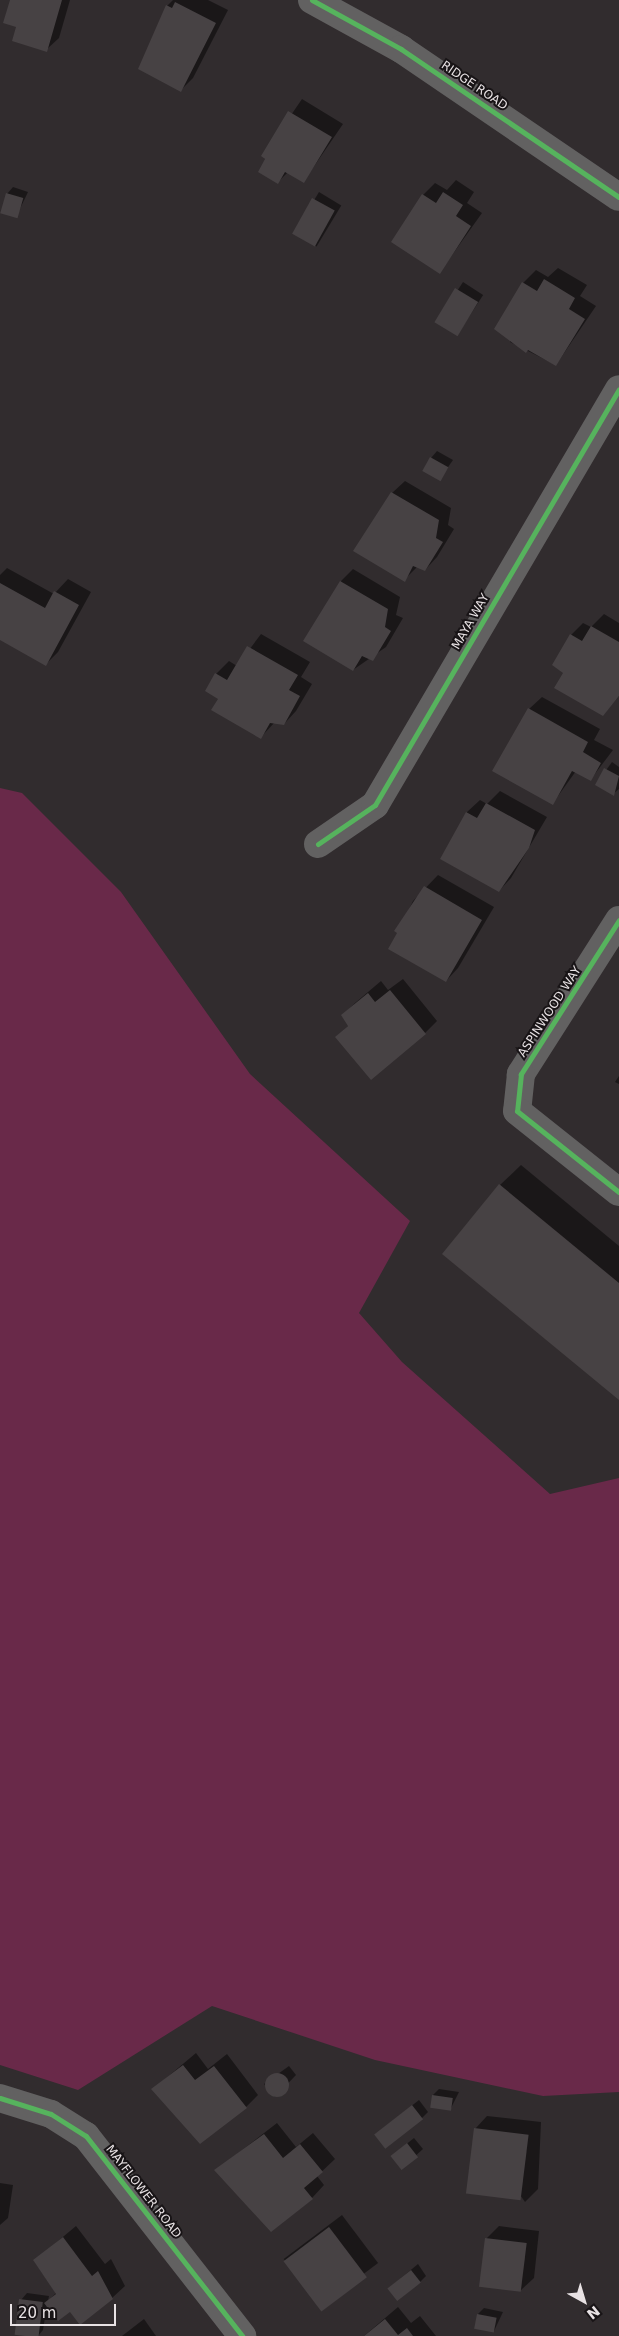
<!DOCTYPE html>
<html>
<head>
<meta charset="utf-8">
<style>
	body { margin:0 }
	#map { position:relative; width:619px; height:2336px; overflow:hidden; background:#312c2e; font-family:"DejaVu Sans",sans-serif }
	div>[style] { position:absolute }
	.green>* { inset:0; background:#692949 }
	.shadow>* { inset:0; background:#0007; transform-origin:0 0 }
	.building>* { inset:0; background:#474244; transform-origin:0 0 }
	.round { border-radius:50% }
	.street>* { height:28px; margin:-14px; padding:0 14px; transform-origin:14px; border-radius:14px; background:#626161 }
	.cycleway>* { height:5px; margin:-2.5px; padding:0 2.5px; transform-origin:2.5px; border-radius:2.5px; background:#56b35d }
	span { translate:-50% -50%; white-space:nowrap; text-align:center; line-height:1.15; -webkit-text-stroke:4px #181416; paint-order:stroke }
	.street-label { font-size:12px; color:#e8e2e4 }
	.north { position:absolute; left:559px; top:2276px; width:50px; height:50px; -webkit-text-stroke:4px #181416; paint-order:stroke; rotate:141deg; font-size:14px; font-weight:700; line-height:20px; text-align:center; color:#e8e2e4 }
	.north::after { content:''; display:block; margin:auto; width:18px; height:22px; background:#e8e2e4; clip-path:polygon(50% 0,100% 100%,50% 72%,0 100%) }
	.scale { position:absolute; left:10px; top:2304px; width:106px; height:22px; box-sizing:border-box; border:2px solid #e8e2e4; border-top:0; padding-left:6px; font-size:15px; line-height:18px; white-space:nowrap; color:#e8e2e4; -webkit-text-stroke:4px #181416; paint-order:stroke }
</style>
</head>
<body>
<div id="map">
	<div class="green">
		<div style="clip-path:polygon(0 788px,22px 793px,121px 892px,250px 1074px,410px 1221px,359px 1313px,402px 1362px,550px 1494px,619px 1478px,619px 2092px,543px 2096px,375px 2060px,212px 2006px,78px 2090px,0 2065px)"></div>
	</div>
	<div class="shadow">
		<div style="clip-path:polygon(11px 0,70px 0,59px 38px,46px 50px,17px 26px)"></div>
		<div style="clip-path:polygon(173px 0,208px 0,228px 10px,193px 78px,181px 90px,167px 6px)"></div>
		<div style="clip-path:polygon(302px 99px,343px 124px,304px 181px,288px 172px,278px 182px,263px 156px)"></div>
		<div style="clip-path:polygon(456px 180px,474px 192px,467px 203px,482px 213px,440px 272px,423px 195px,435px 183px,447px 190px)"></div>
		<div style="clip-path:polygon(13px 187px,28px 192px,16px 217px,7px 194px)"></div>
		<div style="left:319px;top:192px;width:26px;height:48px;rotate:31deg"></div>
		<div style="clip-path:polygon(558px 268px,587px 285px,580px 296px,596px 306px,556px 365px,510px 342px,523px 283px,536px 270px,548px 277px)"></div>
		<div style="left:463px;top:282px;width:24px;height:47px;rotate:33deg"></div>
		<div style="clip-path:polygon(437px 451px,453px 460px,439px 480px,431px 458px)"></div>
		<div style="clip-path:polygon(405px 481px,451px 508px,448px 525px,454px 529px,437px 557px,425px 570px,417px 567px,404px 580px,392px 493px)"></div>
		<div style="clip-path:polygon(7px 568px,54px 594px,68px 579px,91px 592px,58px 652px,46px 664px,0 638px,0 575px)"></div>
		<div style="clip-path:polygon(353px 569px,400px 597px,396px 615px,403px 618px,386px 647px,353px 670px,341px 581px)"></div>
		<div style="clip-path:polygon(604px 614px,619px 623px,619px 696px,603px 715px,565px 673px,571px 635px,583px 623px,591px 627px)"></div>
		<div style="clip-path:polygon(261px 634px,310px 662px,301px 677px,312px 684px,296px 711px,284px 724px,275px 722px,261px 737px,220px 698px,216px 674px,229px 661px,237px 666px)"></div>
		<div style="clip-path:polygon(542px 697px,600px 729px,594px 740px,613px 750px,591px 779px,576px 771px,553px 803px,529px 709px)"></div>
		<div style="clip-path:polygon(612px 762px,619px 767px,619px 789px,613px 794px,596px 784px)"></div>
		<div style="clip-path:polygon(500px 791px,547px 817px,511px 878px,499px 891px,441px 859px,467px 812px,480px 800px,487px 804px)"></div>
		<div style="clip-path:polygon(438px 875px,494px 907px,458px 968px,446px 981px,390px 949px,413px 901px)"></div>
		<div style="clip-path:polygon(403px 979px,437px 1021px,425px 1033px,336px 1037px,349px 1025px,342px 1016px,355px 1003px,381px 981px,388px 990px)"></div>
		<div style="clip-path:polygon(619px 1076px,619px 1084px,615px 1082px)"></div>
		<div style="clip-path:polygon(521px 1165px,619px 1246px,619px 1398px,500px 1185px)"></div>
		<div style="clip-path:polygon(196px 2053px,208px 2069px,227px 2054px,258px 2095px,246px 2107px,153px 2089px)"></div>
		<div style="clip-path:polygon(289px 2066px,296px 2075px,275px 2097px,264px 2084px)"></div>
		<div style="clip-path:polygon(439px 2089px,459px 2092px,450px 2110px,433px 2095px)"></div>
		<div style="clip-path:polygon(419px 2100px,428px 2112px,422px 2118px,382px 2129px)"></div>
		<div style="clip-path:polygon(487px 2116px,541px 2122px,538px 2189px,525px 2202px,475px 2129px)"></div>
		<div style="clip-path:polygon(277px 2123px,296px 2147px,313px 2133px,335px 2159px,317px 2176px,324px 2185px,312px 2198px,216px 2170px)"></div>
		<div style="clip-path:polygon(414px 2138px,423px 2149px,402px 2168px,399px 2150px)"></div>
		<div style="clip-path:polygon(0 2183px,13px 2185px,8px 2218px,0 2225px)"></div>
		<div style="left:342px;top:2215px;width:60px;height:73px;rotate:53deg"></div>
		<div style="clip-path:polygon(76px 2226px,105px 2264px,111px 2259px,125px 2286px,112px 2298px,70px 2311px,47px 2305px,43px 2330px,38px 2336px,16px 2334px,21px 2300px,27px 2293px,49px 2296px,48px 2301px,56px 2293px,34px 2261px)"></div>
		<div style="clip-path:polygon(499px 2226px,539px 2231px,534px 2278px,521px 2290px,486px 2239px)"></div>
		<div style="clip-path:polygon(418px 2264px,426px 2276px,420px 2282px,389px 2288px)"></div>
		<div style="clip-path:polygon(398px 2307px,411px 2323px,420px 2316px,436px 2336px,364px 2336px)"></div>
		<div style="clip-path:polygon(484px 2308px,503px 2312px,494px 2331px,478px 2314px)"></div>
		<div style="clip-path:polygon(144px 2319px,156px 2336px,122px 2336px)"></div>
	</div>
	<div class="building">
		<div style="clip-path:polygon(10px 0,62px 0,47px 52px,12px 41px,16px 27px,3px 23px)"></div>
		<div style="clip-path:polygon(175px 2px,216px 23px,181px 92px,138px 69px,166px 5px,172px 8px)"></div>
		<div style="clip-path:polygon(288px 111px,332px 137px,304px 183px,285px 172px,278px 184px,258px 172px,265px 159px,261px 156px)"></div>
		<div style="clip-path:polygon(443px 192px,463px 205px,456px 216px,471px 226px,440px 274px,391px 242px,422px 194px,436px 203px)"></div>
		<div style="left:6px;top:193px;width:18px;height:21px;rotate:16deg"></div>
		<div style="left:312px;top:198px;width:26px;height:41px;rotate:29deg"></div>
		<div style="clip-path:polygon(544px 279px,575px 298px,569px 309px,585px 319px,556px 366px,528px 350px,526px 353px,494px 329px,522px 282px,537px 291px)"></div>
		<div style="left:455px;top:288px;width:27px;height:40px;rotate:31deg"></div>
		<div style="left:430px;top:457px;width:21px;height:16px;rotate:29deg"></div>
		<div style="clip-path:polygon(391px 492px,439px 520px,436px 538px,443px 542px,425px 571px,413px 566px,405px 582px,353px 551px)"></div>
		<div style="clip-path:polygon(340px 581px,388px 609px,385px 627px,391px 631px,373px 661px,362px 656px,353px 671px,303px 641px)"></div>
		<div style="clip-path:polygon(0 583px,45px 608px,54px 591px,79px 605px,46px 666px,0 640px)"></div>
		<div style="clip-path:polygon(591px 626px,619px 642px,619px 696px,603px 716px,554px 688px,563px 673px,552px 665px,570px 634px,582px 641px)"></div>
		<div style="clip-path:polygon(247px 646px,298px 675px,289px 690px,300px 696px,284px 725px,270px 723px,261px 739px,211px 710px,218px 699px,205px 691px,215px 673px,227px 680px)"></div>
		<div style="clip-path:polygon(528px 708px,588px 742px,583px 752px,601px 763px,591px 781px,572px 771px,553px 805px,492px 771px)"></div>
		<div style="clip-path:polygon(604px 768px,619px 776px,614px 796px,595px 785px)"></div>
		<div style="clip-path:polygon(486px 803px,535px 830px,529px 848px,499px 892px,440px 859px,466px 812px,477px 818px)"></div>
		<div style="clip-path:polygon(424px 886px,482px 920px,446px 982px,388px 949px,397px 933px,394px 931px)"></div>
		<div style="clip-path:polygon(390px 990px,426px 1034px,371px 1080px,335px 1037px,348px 1026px,341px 1015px,368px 993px,375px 1002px)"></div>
		<div style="clip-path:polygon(499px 1184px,619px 1283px,619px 1400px,442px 1254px)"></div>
		<div style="clip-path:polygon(183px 2065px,195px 2080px,214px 2066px,247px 2108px,200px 2144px,151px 2089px)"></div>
		<div class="round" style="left:265px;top:2073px;width:24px;height:24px"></div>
		<div style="left:432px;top:2095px;width:21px;height:13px;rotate:8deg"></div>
		<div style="left:412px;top:2105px;width:18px;height:48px;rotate:52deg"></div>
		<div style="left:474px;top:2128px;width:55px;height:66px;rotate:7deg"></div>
		<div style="clip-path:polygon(264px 2134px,283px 2158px,300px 2144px,323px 2172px,304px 2188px,313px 2199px,271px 2232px,214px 2170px)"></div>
		<div style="left:407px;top:2143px;width:18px;height:21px;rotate:52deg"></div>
		<div style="left:329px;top:2227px;width:63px;height:57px;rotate:53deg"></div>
		<div style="clip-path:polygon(63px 2237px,92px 2276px,98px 2271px,113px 2299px,80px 2325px,70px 2312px,58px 2321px,44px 2303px,56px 2294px,33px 2260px)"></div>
		<div style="left:485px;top:2238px;width:42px;height:49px;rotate:7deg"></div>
		<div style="left:411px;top:2270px;width:16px;height:30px;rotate:52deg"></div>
		<div style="left:19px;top:2299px;width:24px;height:36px;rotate:7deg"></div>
		<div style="left:477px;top:2314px;width:20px;height:15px;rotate:11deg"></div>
		<div style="clip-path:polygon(385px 2319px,398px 2335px,407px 2328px,413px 2336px,364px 2336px)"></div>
	</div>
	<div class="street">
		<div style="left:312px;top:0;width:102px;rotate:28.8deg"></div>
		<div style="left:401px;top:49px;width:263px;rotate:34.2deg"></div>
		<div style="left:318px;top:844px;width:69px;rotate:-34.4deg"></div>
		<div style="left:375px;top:805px;width:482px;rotate:-59.6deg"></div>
		<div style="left:619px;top:920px;width:183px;rotate:122.5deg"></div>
		<div style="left:521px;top:1074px;width:37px;rotate:96deg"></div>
		<div style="left:517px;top:1111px;width:130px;rotate:38.5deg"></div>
		<div style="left:0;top:2098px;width:53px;rotate:17.4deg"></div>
		<div style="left:51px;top:2114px;width:41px;rotate:32.2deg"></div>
		<div style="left:86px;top:2136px;width:254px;rotate:52deg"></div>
	</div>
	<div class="cycleway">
		<div style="left:312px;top:0;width:102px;rotate:28.8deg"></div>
		<div style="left:401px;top:49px;width:263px;rotate:34.2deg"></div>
		<div style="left:318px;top:844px;width:69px;rotate:-34.4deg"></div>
		<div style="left:375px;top:805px;width:482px;rotate:-59.6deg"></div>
		<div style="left:619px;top:920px;width:183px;rotate:122.5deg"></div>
		<div style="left:521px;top:1074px;width:37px;rotate:96deg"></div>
		<div style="left:517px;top:1111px;width:130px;rotate:38.5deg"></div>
		<div style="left:0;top:2098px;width:53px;rotate:17.4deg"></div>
		<div style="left:51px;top:2114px;width:41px;rotate:32.2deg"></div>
		<div style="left:86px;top:2136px;width:254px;rotate:52deg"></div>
	</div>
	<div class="street-label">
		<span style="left:474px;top:86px;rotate:34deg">RIDGE ROAD</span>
		<span style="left:471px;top:622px;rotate:-60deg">MAYA WAY</span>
		<span style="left:550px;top:1012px;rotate:-57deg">ASPINWOOD WAY</span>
		<span style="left:143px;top:2192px;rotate:52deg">MAYFLOWER ROAD</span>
	</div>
	<div class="north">N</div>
	<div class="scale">20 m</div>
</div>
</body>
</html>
